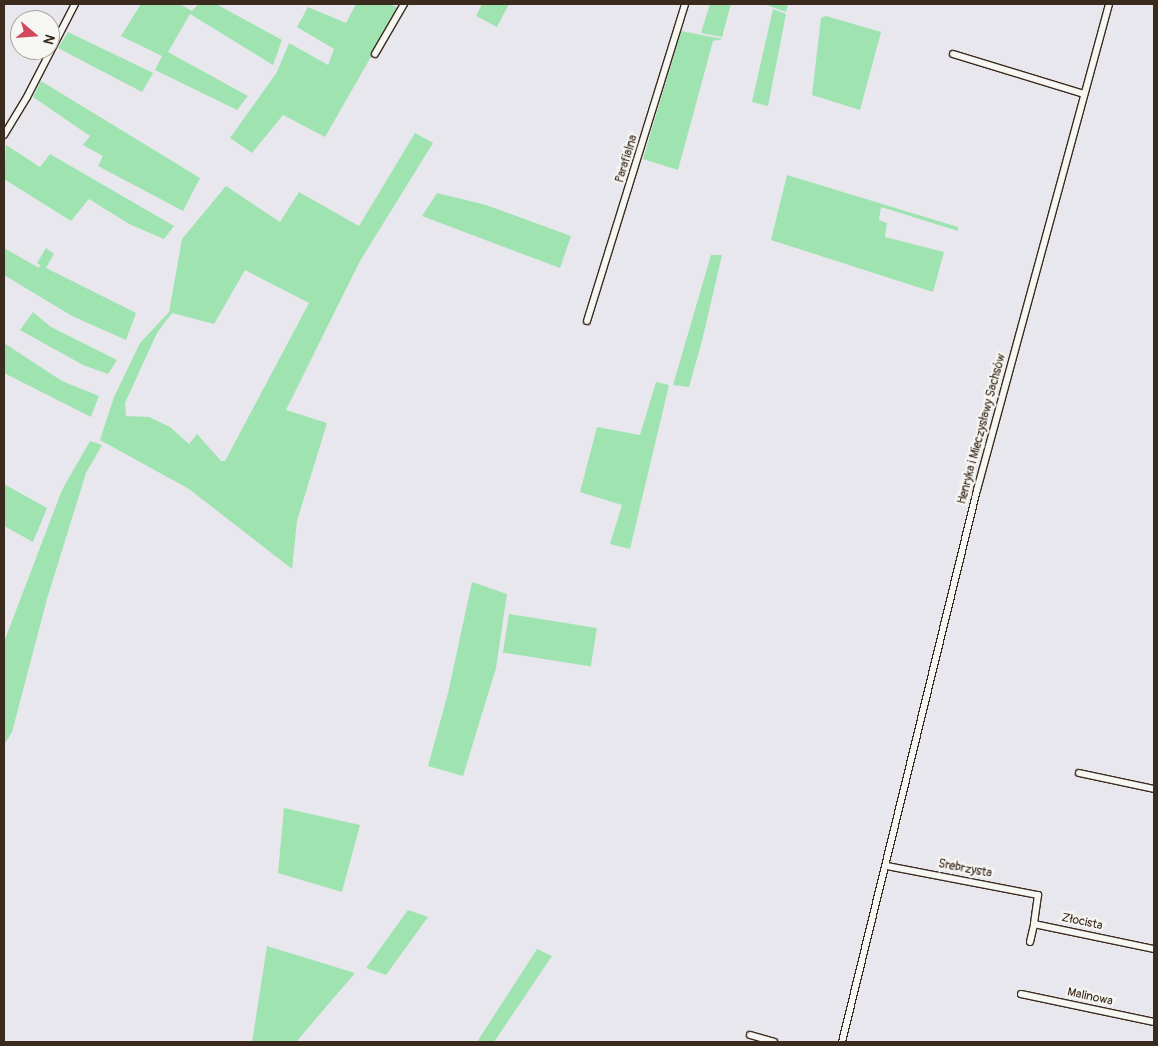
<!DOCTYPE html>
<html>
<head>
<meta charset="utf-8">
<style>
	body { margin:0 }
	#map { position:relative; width:1158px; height:1046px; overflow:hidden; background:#e8e7ee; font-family:Pangolin,sans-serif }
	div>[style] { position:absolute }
	.green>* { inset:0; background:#9fe4b0; transform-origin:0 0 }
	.roads { filter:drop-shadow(1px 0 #3b2a1e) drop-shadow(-1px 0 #3b2a1e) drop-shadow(0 1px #3b2a1e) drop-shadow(0 -1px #3b2a1e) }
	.minor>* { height:6px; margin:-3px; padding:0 3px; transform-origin:3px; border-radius:3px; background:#f6f6f2 }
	span { translate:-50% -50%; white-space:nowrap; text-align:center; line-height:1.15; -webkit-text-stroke:4.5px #f6f6f2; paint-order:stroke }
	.street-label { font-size:12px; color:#3b2a1e }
	.frame { position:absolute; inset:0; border:5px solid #3b2a1e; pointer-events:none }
	.north { position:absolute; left:10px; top:10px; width:50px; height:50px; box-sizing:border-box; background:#f6f6f2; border:1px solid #aba49d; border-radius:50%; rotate:108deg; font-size:14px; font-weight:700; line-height:20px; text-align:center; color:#3b2a1e }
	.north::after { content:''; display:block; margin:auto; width:18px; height:22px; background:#d1495b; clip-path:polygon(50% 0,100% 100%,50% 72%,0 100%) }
</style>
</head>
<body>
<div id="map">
	<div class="green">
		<div style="clip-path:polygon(141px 4px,180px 4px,192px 11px,198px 4px,216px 4px,282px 40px,273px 65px,190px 14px,168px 52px,248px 96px,237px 110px,155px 70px,162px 56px,121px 36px)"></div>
		<div style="clip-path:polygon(356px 4px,389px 4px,399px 8px,325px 137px,283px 115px,252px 153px,230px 138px,277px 72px,289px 43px,328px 65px,334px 49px,297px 27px,308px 7px,346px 23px)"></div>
		<div style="clip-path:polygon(482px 4px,509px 4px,497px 27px,476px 16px)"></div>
		<div style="clip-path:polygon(710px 4px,731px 4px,722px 37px,701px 33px)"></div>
		<div style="clip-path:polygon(764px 4px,788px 4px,786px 12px)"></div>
		<div style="clip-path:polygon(773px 9px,786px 14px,768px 106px,752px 102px)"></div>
		<div style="clip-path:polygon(826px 16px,881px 32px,860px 110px,812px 95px,821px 18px)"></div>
		<div style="clip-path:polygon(681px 31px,723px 39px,713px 41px,678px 170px,643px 159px)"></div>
		<div style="clip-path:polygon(68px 32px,153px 73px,142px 92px,58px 48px)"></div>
		<div style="clip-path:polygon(41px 81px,200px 178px,183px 211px,98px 166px,103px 156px,83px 145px,90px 136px,33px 97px)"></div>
		<div style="clip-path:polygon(evenodd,415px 133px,433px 143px,360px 261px,286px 410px,327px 423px,297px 521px,292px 569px,189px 489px,100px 440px,114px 397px,140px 343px,169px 312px,182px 239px,226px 186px,280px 222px,299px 192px,359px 226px,415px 133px,245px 270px,309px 303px,225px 461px,221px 461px,197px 434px,189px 444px,170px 427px,149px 417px,126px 416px,125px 403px,157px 333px,172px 313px,214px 324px,245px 270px)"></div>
		<div style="clip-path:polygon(6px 145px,40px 167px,50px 154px,174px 226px,164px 239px,129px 224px,89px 199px,71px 221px,4px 179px)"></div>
		<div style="clip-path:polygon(787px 175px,958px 227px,958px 231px,881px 207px,879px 220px,887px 223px,885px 237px,944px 252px,933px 292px,771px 240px)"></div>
		<div style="clip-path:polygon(437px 193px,486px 205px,571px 236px,560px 268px,422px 216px)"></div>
		<div style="clip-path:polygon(4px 248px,39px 268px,40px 265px,37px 263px,46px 248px,54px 254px,46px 268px,136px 313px,126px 340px,72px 316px,4px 275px)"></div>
		<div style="clip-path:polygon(711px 255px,722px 255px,702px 341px,689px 387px,673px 385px)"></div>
		<div style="clip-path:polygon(33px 312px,51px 327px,117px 360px,108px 374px,83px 365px,20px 330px)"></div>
		<div style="clip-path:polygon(4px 343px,62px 381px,99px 396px,91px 417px,4px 373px)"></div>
		<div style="clip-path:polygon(656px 382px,669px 385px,630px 549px,610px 544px,622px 505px,580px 492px,597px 427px,640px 435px)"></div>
		<div style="clip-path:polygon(90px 441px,102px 445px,86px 473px,47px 599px,12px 732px,4px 745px,4px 642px,62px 490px)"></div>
		<div style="clip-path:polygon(4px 484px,47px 508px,33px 542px,4px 526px)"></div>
		<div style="clip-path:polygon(472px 582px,507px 594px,496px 668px,463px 776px,428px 766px,448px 693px)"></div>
		<div style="left:509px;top:614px;width:89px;height:39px;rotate:9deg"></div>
		<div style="clip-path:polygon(284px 808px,360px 825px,342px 892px,278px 873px)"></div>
		<div style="clip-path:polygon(408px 910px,428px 917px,386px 975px,366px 968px)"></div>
		<div style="clip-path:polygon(267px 946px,355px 973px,296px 1042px,252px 1042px)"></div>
		<div style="clip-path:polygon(537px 949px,552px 956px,494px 1042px,477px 1042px)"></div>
	</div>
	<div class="roads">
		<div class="minor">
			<div style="left:375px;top:54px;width:58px;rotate:-59.9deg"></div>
			<div style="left:953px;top:54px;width:137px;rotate:17deg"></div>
			<div style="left:4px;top:135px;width:44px;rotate:-58.8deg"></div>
			<div style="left:27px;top:97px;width:105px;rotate:-62.7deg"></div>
			<div style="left:587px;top:321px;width:332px;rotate:-72.8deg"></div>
			<div style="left:1079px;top:773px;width:77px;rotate:12deg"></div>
			<div style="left:887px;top:866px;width:154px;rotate:10.9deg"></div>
			<div style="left:1038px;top:895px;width:29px;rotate:98deg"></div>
			<div style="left:1034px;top:924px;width:123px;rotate:11.8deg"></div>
			<div style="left:1030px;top:942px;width:18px;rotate:-77deg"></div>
			<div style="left:1021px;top:994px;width:136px;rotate:11.9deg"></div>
			<div style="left:750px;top:1035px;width:25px;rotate:16deg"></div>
			<div style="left:842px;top:1042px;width:568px;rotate:-76.26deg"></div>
			<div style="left:977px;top:490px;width:504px;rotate:-74.8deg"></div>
		</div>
	</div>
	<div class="street-label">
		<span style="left:627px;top:159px;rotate:-73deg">Parafialna</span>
		<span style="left:982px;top:429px;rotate:-75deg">Henryka i Mieczysławy Sachsów</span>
		<span style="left:965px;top:869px;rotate:11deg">Srebrzysta</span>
		<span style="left:1082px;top:922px;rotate:12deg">Złocista</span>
		<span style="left:1090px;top:997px;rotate:12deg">Malinowa</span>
	</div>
	<div class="frame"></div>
	<div class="north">N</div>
</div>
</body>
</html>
